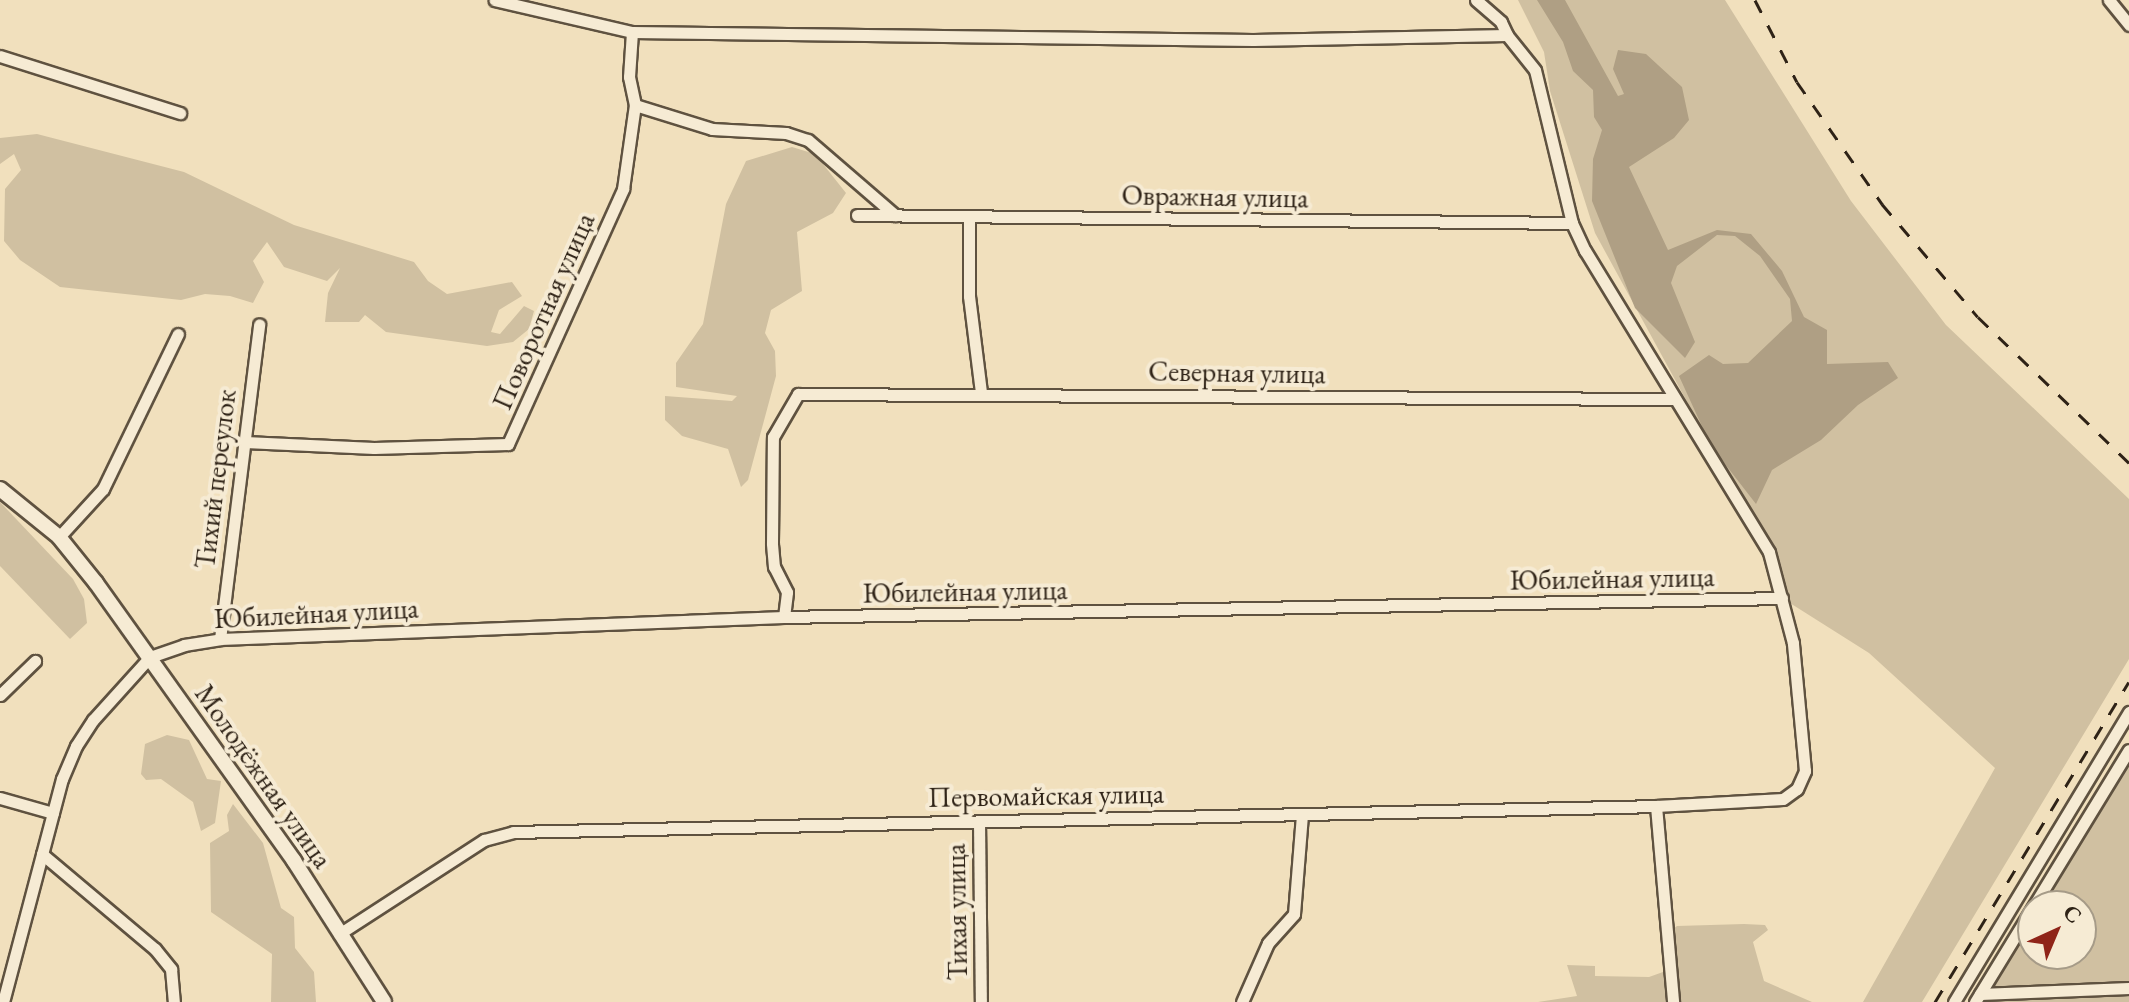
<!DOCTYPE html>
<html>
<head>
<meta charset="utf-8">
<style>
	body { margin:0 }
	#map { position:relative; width:2129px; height:1002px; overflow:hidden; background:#f1e0bd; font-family:"EB Garamond",serif }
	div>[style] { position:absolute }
	.green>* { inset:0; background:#d0c0a1 }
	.water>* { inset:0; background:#af9f84 }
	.roads { filter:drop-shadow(2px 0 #5f5240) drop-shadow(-2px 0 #5f5240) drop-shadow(0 2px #5f5240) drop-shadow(0 -2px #5f5240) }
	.minor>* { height:11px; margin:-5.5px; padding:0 5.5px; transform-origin:5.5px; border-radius:5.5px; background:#f6ebd4 }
	.tertiary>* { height:14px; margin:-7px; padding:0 7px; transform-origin:7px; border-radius:7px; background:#f6ebd4 }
	.rail>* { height:3px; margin-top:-1.5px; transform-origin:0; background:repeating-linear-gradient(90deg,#2e2216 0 14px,transparent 0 28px) }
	span { translate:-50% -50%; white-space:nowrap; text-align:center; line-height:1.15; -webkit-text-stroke:8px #f6ebd4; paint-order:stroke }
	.street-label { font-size:28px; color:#2e2216 }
	.north { position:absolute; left:2017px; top:890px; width:80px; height:80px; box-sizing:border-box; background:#f6ebd4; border:2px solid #a69b88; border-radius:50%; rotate:44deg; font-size:22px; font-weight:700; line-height:32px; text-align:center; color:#2e2216 }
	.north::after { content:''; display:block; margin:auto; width:28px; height:36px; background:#8f2418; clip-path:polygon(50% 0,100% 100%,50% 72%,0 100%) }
</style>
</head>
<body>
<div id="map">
	<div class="green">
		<div style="clip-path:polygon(1518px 0,1725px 0,1851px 201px,1946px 325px,2129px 499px,2129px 659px,1922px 1002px,1863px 1002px,1995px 768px,1869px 653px,1782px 598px,1769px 552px,1595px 233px,1550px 91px,1544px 52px)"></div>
		<div style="clip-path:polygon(37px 134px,184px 172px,294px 225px,414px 262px,428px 281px,447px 294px,512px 282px,522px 296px,499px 310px,491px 332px,500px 334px,524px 306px,534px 311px,529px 329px,513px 342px,487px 346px,386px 332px,365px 315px,359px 322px,325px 322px,328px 293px,340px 268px,327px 281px,284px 267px,267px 242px,253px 261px,264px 282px,253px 303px,230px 296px,205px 294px,181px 300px,60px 287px,20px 260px,4px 241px,5px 189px,21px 170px,14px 154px,0 164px,0 138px)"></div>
		<div style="clip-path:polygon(792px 147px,815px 154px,846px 193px,833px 213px,797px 232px,802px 291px,771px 310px,765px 333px,775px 351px,776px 376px,748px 480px,741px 487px,728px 449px,682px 436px,665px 420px,665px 396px,732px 401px,737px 396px,676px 387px,676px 363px,703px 324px,726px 204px,746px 161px)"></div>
		<div style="clip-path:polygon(0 502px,73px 579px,84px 599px,87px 623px,70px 639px,0 566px)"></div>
		<div style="clip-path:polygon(167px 735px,189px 740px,207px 779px,221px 781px,215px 823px,201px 831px,193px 802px,161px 779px,146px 780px,141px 774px,145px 744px)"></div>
		<div style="clip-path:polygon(evenodd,2129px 746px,2129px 1002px,1970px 1002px,2097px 791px,2129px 746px,2033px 906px,2081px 906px,2081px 954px,2033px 954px,2033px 906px)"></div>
		<div style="clip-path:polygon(233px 804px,263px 843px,281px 908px,294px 917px,295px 948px,314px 972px,316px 1002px,271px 1002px,272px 954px,211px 912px,210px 843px,229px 831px,227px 815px)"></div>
		<div style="clip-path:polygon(1744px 924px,1765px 925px,1768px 930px,1753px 942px,1764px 981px,1812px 1002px,1538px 1002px,1577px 996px,1567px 965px,1595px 966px,1595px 976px,1649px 977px,1663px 972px,1671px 958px,1669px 932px,1677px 926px)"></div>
	</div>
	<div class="water">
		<div style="clip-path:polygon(1537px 0,1565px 0,1618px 96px,1624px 94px,1613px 69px,1618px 50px,1646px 54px,1682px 87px,1689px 120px,1674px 138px,1629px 167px,1668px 250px,1717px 230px,1751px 234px,1782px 271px,1804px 317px,1827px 330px,1827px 364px,1888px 362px,1898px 378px,1858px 405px,1821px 440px,1772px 470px,1756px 504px,1711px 446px,1679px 376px,1709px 355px,1723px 364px,1748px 363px,1792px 321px,1790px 299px,1760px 256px,1735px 236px,1717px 235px,1677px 266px,1671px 283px,1695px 342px,1685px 358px,1635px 308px,1592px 201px,1593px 159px,1602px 130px,1594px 117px,1593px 90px,1573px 71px,1563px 42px)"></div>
	</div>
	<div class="roads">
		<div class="minor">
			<div style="left:1476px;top:0;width:33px;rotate:41deg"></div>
			<div style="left:1501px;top:22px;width:14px;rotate:65deg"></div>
			<div style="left:2109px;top:0;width:32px;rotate:51deg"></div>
			<div style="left:0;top:56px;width:189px;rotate:17.6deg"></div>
			<div style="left:635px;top:105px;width:81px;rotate:17.3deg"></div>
			<div style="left:712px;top:129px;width:74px;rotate:3.1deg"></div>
			<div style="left:786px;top:133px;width:23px;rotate:18deg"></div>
			<div style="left:808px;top:140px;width:115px;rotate:40.8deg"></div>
			<div style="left:857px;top:215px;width:715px;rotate:0.64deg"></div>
			<div style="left:969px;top:220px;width:76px;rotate:90deg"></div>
			<div style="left:969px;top:296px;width:97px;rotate:82.9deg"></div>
			<div style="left:245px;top:442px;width:129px;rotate:2.7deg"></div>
			<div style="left:374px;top:448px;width:134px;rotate:-1.7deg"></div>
			<div style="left:508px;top:444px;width:280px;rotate:-65.7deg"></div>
			<div style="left:623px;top:189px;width:85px;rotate:-81.9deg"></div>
			<div style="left:635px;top:105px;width:29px;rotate:-102deg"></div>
			<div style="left:629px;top:77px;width:45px;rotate:-86.2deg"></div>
			<div style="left:59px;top:537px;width:65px;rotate:-47.5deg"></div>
			<div style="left:103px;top:489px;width:172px;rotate:-64.2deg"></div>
			<div style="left:784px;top:617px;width:25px;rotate:-83deg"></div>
			<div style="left:787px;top:592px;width:28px;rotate:-117deg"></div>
			<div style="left:774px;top:567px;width:24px;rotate:-95deg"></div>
			<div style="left:772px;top:543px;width:106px;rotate:-89.5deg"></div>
			<div style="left:773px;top:437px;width:50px;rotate:-59.8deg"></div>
			<div style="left:798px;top:394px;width:877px;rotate:0.33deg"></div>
			<div style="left:220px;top:639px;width:317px;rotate:-82.9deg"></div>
			<div style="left:0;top:695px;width:49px;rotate:-44.2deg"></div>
			<div style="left:0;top:798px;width:55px;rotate:15.8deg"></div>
			<div style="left:1656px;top:806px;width:197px;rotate:85deg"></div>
			<div style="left:979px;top:821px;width:181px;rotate:89.4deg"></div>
			<div style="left:42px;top:854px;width:148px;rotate:40.1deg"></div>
			<div style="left:155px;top:949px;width:26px;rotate:51deg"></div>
			<div style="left:171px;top:969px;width:33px;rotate:85deg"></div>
			<div style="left:339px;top:934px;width:173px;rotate:-33deg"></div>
			<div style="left:484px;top:840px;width:30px;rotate:-15deg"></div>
			<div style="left:513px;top:832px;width:1143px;rotate:-1.3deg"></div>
			<div style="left:1656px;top:806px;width:127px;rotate:-3.2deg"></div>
			<div style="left:1783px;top:799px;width:17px;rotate:-36deg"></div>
			<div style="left:1797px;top:789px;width:20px;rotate:-66deg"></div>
			<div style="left:1805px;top:771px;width:129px;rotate:-95.4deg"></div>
			<div style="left:1793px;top:643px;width:94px;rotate:-104.8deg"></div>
			<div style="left:1769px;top:552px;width:353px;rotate:-121.4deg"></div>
			<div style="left:1585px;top:251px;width:31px;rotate:-115deg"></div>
			<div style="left:1572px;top:223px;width:157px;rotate:-103.6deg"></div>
			<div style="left:1535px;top:70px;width:45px;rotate:-128.7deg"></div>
			<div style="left:1507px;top:35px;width:254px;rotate:178.9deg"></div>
			<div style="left:1253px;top:40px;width:621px;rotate:-179.26deg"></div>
			<div style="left:632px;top:32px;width:141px;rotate:-166.9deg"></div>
			<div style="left:1980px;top:994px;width:149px;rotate:-2.3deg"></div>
			<div style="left:3px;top:1002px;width:231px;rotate:-75.2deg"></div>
			<div style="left:62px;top:779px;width:36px;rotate:-67deg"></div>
			<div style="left:76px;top:746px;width:31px;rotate:-57deg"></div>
			<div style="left:93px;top:720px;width:85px;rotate:-47.9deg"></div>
			<div style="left:150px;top:657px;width:36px;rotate:-19deg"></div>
			<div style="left:184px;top:645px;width:36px;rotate:-9deg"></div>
			<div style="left:220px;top:639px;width:564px;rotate:-2.23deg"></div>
			<div style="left:784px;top:617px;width:998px;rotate:-1.09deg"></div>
			<div style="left:1242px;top:1002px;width:64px;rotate:-66.2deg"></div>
			<div style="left:1268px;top:943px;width:39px;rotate:-48deg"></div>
			<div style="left:1294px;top:914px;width:100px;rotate:-85.4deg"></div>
			<div style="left:1954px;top:1002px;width:339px;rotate:-58.9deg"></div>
			<div style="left:1975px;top:1002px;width:295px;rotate:-58.6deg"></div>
		</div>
		<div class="tertiary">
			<div style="left:0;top:489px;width:76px;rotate:39.1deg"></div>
			<div style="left:59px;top:537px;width:59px;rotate:51.2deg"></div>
			<div style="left:96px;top:583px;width:341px;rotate:54.5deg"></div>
			<div style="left:294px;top:861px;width:167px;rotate:57.4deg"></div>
		</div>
	</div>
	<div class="rail">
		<div style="left:1755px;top:0;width:92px;rotate:62.9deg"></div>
		<div style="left:1797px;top:82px;width:149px;rotate:55.1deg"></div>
		<div style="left:1882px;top:204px;width:148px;rotate:49.7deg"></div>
		<div style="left:1978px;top:317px;width:210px;rotate:44deg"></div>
		<div style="left:1935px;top:1002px;width:374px;rotate:-58.8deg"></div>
	</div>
	<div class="street-label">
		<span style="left:1215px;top:196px;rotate:1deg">Овражная улица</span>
		<span style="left:543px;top:311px;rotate:-66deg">Поворотная улица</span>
		<span style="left:1237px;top:372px;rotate:1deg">Северная улица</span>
		<span style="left:215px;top:479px;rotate:-83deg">Тихий переулок</span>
		<span style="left:1612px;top:578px;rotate:-1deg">Юбилейная улица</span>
		<span style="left:965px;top:591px;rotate:-1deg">Юбилейная улица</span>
		<span style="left:316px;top:613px;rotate:-3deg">Юбилейная улица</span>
		<span style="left:264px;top:776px;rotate:55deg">Молодёжная улица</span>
		<span style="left:1046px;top:795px;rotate:-1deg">Первомайская улица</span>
		<span style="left:956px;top:912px;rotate:-91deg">Тихая улица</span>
	</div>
	<div class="north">С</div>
</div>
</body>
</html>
